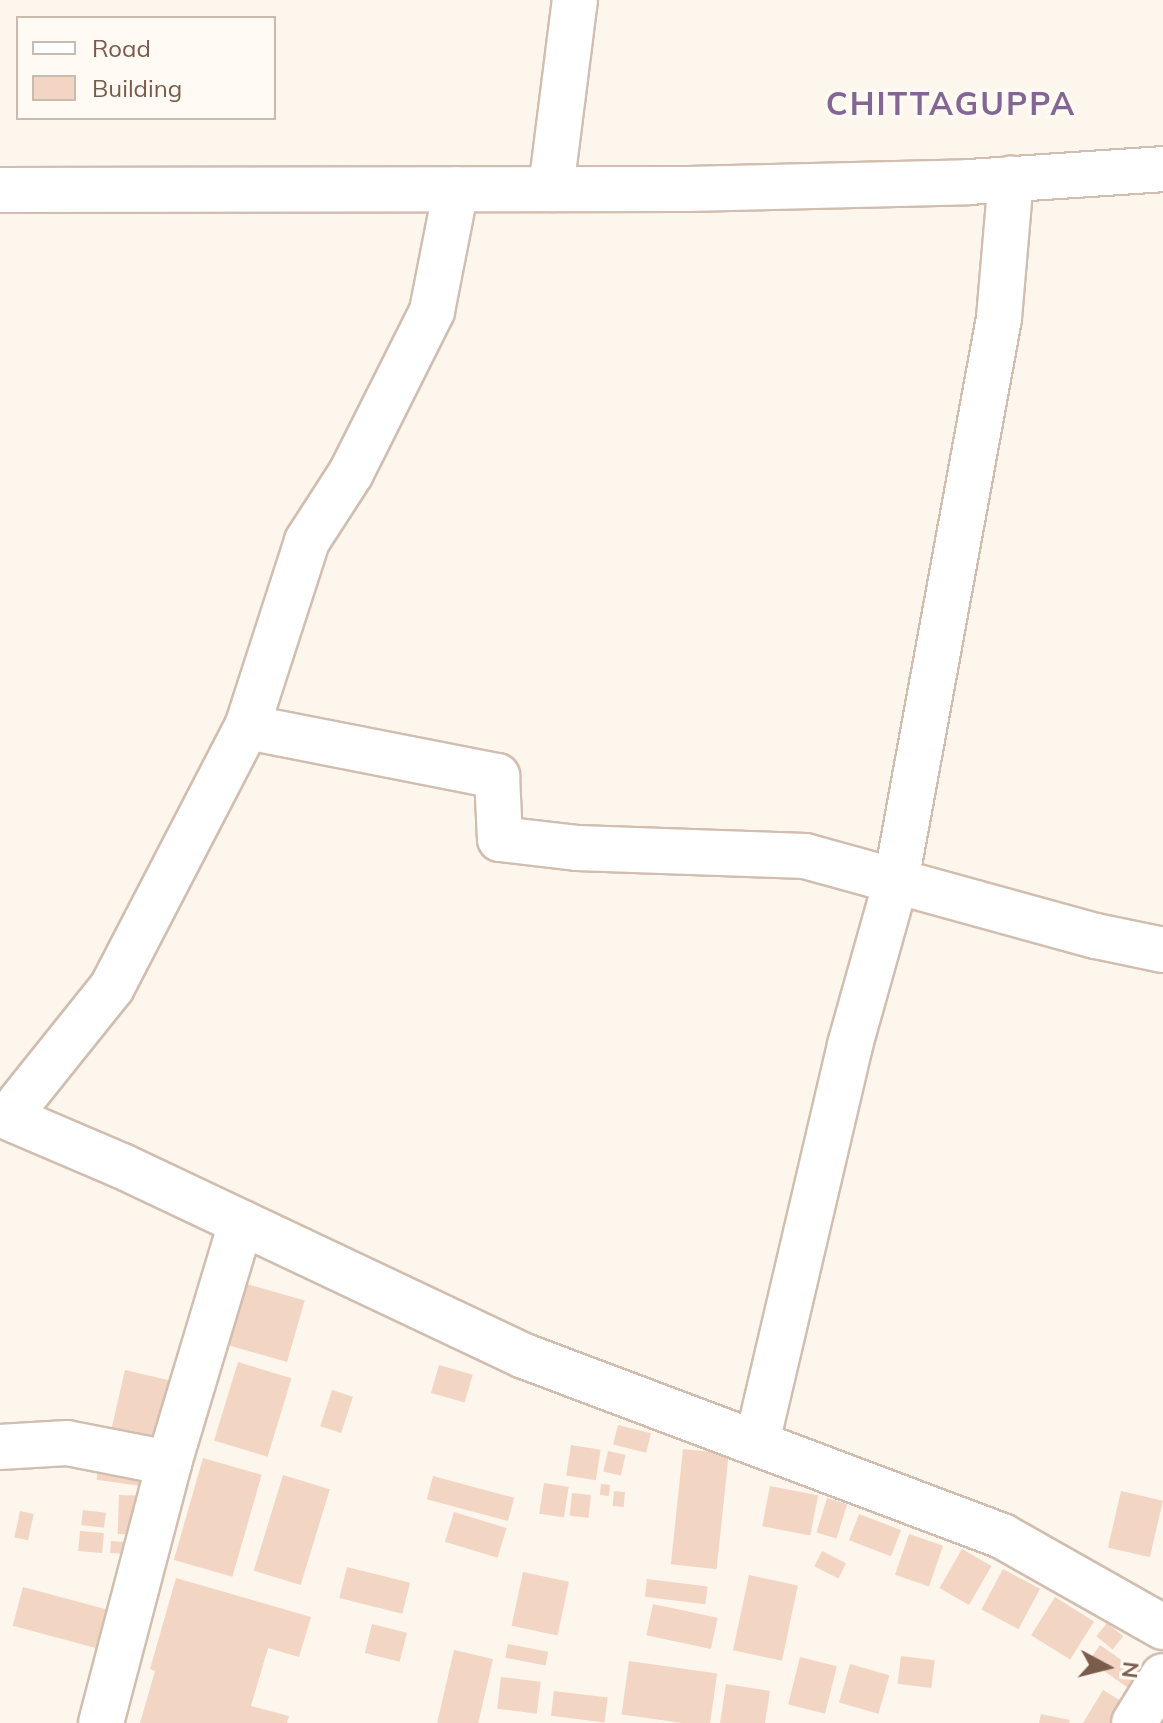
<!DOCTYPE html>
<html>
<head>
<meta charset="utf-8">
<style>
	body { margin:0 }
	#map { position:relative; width:1163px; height:1723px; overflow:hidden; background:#fdf6ec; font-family:Mulish,sans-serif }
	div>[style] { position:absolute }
	.building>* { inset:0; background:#f3d5c3; transform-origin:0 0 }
	.roads { filter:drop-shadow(2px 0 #d1beb0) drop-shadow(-2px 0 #d1beb0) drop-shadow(0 2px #d1beb0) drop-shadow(0 -2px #d1beb0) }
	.minor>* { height:44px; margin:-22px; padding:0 22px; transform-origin:22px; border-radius:22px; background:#fff }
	span { translate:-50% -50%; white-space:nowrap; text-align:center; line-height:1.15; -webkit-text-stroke:7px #fffaf3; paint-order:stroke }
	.district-label { font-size:32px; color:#846695; font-weight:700; letter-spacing:2px }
	.legend { position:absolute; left:16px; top:16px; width:260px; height:104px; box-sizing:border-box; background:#fffaf3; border:2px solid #cabbb1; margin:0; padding:10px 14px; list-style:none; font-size:24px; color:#7a5c4d }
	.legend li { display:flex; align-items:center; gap:16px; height:40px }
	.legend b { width:40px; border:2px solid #cabbb1 }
	.north { position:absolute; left:1067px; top:1627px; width:80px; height:80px; -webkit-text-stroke:6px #fffaf3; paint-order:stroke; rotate:97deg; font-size:22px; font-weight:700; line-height:32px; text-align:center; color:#7a5c4d }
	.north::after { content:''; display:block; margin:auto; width:28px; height:36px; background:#7a5c4d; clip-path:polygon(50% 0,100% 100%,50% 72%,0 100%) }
</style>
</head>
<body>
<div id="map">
	<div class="building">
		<div style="left:247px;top:1284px;width:60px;height:64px;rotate:16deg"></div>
		<div style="left:238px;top:1362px;width:56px;height:82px;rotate:17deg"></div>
		<div style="left:439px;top:1365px;width:35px;height:29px;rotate:16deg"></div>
		<div style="left:125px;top:1370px;width:53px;height:72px;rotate:13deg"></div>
		<div style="left:332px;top:1390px;width:22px;height:38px;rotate:18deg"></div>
		<div style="left:618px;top:1425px;width:34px;height:20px;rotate:14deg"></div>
		<div style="left:571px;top:1445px;width:30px;height:31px;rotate:9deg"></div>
		<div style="left:683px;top:1449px;width:46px;height:116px;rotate:6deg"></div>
		<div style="left:608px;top:1451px;width:18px;height:21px;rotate:13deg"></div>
		<div style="left:203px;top:1458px;width:61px;height:106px;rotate:16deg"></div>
		<div style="left:99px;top:1462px;width:59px;height:18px;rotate:8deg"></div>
		<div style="left:283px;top:1475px;width:49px;height:100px;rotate:17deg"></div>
		<div style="left:433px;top:1476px;width:84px;height:24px;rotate:15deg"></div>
		<div style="left:544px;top:1483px;width:25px;height:31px;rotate:9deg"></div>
		<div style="left:601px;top:1484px;width:9px;height:11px;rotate:6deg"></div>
		<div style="left:770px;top:1486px;width:49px;height:41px;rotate:11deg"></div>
		<div style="left:614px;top:1491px;width:11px;height:15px;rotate:5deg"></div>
		<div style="left:1121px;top:1491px;width:43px;height:58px;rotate:13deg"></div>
		<div style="left:572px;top:1493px;width:19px;height:23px;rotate:6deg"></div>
		<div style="left:119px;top:1495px;width:25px;height:39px;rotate:2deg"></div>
		<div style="left:827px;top:1498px;width:21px;height:36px;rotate:17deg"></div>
		<div style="left:83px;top:1510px;width:23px;height:15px;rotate:7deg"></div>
		<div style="left:20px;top:1511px;width:14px;height:27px;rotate:12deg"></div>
		<div style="left:454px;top:1512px;width:55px;height:31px;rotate:17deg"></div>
		<div style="left:859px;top:1514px;width:45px;height:28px;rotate:21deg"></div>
		<div style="left:80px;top:1531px;width:24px;height:20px;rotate:5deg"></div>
		<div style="left:909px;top:1534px;width:36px;height:43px;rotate:19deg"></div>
		<div style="left:111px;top:1541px;width:26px;height:12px;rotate:4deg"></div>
		<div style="left:962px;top:1549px;width:34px;height:45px;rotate:30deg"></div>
		<div style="left:822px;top:1551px;width:27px;height:17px;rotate:27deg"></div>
		<div style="left:347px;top:1567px;width:65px;height:32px;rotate:14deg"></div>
		<div style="left:1003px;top:1569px;width:42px;height:46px;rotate:28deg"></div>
		<div style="left:523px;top:1572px;width:47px;height:55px;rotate:12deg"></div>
		<div style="left:749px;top:1575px;width:50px;height:77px;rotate:12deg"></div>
		<div style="clip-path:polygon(176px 1578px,311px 1617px,299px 1657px,268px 1648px,251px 1706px,289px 1716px,287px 1723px,140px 1723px,155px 1671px,150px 1669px)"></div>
		<div style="left:647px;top:1579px;width:61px;height:18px;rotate:7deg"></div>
		<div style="left:23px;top:1587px;width:92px;height:40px;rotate:15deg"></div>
		<div style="left:1055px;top:1597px;width:46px;height:45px;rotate:32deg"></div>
		<div style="left:653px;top:1604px;width:66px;height:32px;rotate:12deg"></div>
		<div style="left:1107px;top:1623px;width:21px;height:17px;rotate:39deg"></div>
		<div style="left:372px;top:1624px;width:36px;height:30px;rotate:14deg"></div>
		<div style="left:508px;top:1644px;width:41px;height:14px;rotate:11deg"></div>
		<div style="left:1100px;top:1645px;width:64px;height:19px;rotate:35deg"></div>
		<div style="left:454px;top:1650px;width:40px;height:75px;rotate:13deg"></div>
		<div style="left:901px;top:1656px;width:34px;height:28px;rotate:7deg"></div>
		<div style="left:800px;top:1657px;width:38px;height:49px;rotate:14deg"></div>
		<div style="left:629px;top:1661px;width:89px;height:54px;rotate:8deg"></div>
		<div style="left:850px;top:1664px;width:41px;height:40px;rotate:16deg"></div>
		<div style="left:501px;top:1677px;width:40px;height:32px;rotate:7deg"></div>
		<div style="clip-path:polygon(726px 1684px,770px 1691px,765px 1723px,720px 1723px)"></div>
		<div style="clip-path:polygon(1103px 1690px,1126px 1704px,1114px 1723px,1083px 1723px)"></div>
		<div style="left:554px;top:1691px;width:54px;height:25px;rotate:7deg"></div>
		<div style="clip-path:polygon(1041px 1714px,1070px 1720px,1069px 1723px,1039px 1723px)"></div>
	</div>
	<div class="roads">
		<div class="minor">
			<div style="left:551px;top:189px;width:191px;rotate:-82.8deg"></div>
			<div style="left:0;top:190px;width:688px;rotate:-0.08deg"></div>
			<div style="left:688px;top:189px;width:281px;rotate:-1.4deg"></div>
			<div style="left:969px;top:182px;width:194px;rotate:-3.8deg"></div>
			<div style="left:247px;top:727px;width:255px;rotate:11.1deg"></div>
			<div style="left:497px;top:776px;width:63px;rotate:87.3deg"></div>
			<div style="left:500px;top:839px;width:79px;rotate:6.6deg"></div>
			<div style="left:578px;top:848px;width:227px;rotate:2deg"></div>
			<div style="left:805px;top:856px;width:302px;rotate:15.4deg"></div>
			<div style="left:1096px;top:936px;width:68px;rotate:11.8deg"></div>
			<div style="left:0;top:1114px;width:133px;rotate:23.1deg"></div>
			<div style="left:122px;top:1166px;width:445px;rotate:25.3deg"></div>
			<div style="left:524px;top:1356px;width:511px;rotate:20.63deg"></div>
			<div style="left:1002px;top:1536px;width:185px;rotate:29.5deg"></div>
			<div style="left:17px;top:1121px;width:19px;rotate:-81deg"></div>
			<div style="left:20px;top:1102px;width:147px;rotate:-51.3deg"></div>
			<div style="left:112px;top:987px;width:293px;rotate:-62.6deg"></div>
			<div style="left:247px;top:727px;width:195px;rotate:-72.1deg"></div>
			<div style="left:307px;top:541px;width:81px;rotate:-57.1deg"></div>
			<div style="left:351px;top:473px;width:181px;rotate:-63.4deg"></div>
			<div style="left:432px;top:311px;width:124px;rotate:-78.9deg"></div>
			<div style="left:757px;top:1442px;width:408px;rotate:-76.8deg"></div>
			<div style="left:850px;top:1045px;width:170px;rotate:-74.3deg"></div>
			<div style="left:896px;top:881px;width:572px;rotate:-79.63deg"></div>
			<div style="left:999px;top:318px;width:140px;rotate:-85.1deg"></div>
			<div style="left:0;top:1447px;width:67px;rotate:-3.4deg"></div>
			<div style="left:67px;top:1443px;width:104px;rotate:11.1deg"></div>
			<div style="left:101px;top:1723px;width:269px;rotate:-75.3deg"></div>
			<div style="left:169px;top:1463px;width:251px;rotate:-73.3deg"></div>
			<div style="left:1134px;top:1723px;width:55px;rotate:-58.3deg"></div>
		</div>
	</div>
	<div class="district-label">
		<span style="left:951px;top:103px">CHITTAGUPPA</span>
	</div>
	<ul class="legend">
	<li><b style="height:10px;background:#fff"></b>Road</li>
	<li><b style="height:22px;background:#f3d5c3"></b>Building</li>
	</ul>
	<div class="north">N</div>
</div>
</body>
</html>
